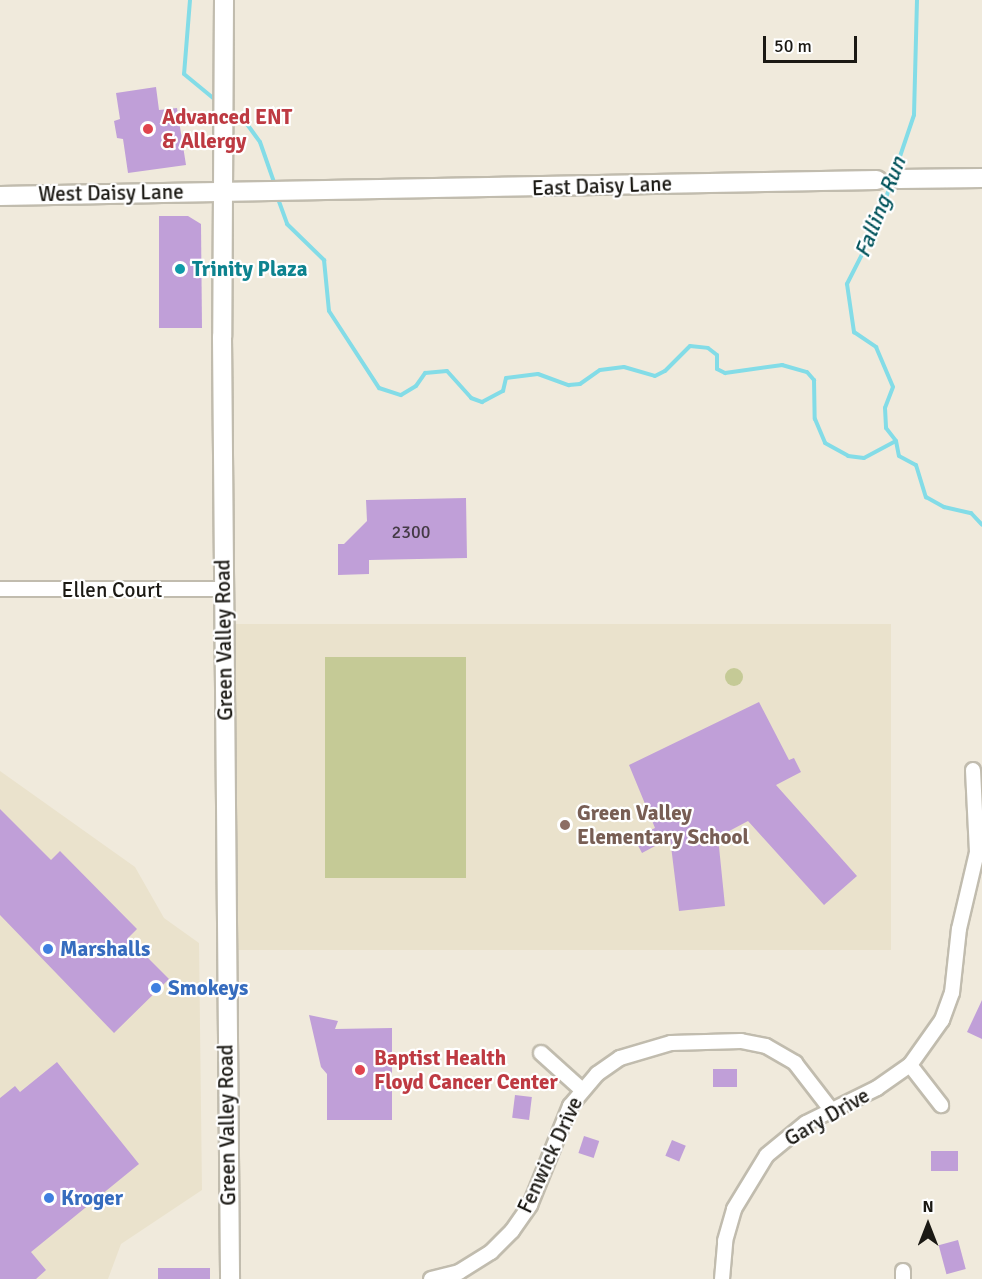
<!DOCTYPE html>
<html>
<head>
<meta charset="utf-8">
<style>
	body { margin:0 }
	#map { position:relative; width:982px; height:1279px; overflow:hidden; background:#f0eadc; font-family:Signika,sans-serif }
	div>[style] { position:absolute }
	.built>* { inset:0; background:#eae2cc; transform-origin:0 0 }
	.green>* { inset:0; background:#c5ca96; transform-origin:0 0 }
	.round { border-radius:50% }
	.stream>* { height:4px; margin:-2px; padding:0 2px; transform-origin:2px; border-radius:2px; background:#83dce7 }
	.building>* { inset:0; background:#c09fd8; transform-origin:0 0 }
	.roads { filter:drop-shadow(2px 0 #c1bcae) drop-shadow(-2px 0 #c1bcae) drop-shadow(0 2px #c1bcae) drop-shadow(0 -2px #c1bcae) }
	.street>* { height:14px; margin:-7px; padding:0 7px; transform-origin:7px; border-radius:7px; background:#fff }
	.secondary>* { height:18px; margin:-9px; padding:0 9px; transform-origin:9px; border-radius:9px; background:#fff }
	.dots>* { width:16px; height:16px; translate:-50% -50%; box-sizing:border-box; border:3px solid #fff; border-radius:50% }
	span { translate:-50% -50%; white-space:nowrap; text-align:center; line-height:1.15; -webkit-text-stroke:4.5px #fff; paint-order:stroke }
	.number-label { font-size:18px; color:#443a45 }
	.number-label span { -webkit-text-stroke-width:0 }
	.health-label { font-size:21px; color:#be3a42; font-weight:700 }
	.left { translate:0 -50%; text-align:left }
	.street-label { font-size:21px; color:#1b1914 }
	.culture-label { font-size:21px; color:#0d838f; font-weight:700 }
	.education-label { font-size:21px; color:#785e54; font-weight:700 }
	.shop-label { font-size:21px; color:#366cbe; font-weight:700 }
	.water-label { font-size:22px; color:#00535b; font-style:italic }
	.north { position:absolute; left:898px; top:1195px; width:60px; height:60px; -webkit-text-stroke:4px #fff; paint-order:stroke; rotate:0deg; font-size:16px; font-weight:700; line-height:24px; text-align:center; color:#1b1914 }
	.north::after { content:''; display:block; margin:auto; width:21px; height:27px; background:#1b1914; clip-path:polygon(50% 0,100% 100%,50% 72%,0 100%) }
	.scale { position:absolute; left:763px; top:36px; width:94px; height:27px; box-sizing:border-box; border:3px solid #1b1914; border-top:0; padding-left:8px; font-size:18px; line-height:21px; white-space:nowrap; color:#1b1914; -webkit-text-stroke:4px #fff; paint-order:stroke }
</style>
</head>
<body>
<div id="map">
	<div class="built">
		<div style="left:891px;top:624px;width:326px;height:656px;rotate:90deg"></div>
		<div style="clip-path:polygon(0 771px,135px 867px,164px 918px,199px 943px,202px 1190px,121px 1244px,108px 1279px,0 1279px)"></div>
	</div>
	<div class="green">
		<div style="left:466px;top:657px;width:221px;height:141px;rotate:90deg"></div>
		<div class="round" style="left:725px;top:668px;width:18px;height:18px"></div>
	</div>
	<div class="stream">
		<div style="left:190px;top:0;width:74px;rotate:94.6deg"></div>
		<div style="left:184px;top:74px;width:44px;rotate:39.5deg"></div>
		<div style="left:917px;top:0;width:115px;rotate:91.5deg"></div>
		<div style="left:914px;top:115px;width:118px;rotate:108.7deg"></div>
		<div style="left:876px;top:227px;width:64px;rotate:117deg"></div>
		<div style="left:847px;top:284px;width:49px;rotate:81.7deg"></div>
		<div style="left:854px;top:332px;width:27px;rotate:34deg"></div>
		<div style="left:876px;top:347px;width:43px;rotate:67deg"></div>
		<div style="left:893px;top:387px;width:22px;rotate:111deg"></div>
		<div style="left:885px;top:408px;width:20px;rotate:87deg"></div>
		<div style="left:886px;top:428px;width:16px;rotate:52deg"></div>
		<div style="left:896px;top:441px;width:15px;rotate:79deg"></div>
		<div style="left:899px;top:456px;width:19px;rotate:28deg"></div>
		<div style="left:916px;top:465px;width:34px;rotate:73deg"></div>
		<div style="left:926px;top:497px;width:21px;rotate:29deg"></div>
		<div style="left:944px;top:507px;width:28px;rotate:13deg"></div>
		<div style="left:971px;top:513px;width:16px;rotate:47deg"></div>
		<div style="left:229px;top:110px;width:18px;rotate:34deg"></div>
		<div style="left:244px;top:120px;width:27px;rotate:54deg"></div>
		<div style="left:260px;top:142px;width:46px;rotate:70.8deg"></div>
		<div style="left:277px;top:196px;width:30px;rotate:70deg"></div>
		<div style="left:287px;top:224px;width:52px;rotate:44.2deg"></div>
		<div style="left:324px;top:260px;width:51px;rotate:84.4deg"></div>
		<div style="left:329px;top:311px;width:92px;rotate:57deg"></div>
		<div style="left:379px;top:388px;width:23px;rotate:18deg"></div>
		<div style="left:401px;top:395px;width:17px;rotate:-31deg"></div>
		<div style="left:416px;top:386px;width:16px;rotate:-55deg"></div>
		<div style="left:425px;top:373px;width:22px;rotate:-5deg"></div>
		<div style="left:447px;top:371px;width:36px;rotate:48deg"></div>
		<div style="left:471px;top:398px;width:12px;rotate:20deg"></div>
		<div style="left:482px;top:402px;width:24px;rotate:-28deg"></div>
		<div style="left:503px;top:391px;width:13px;rotate:-77deg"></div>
		<div style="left:506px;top:378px;width:32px;rotate:-7deg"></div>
		<div style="left:538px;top:374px;width:33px;rotate:20deg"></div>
		<div style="left:569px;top:385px;width:11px;rotate:-5deg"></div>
		<div style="left:580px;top:384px;width:24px;rotate:-35deg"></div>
		<div style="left:600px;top:370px;width:24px;rotate:-7deg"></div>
		<div style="left:624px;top:367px;width:32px;rotate:16deg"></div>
		<div style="left:655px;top:376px;width:11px;rotate:-27deg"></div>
		<div style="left:665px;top:371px;width:35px;rotate:-45deg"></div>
		<div style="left:690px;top:346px;width:18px;rotate:6deg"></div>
		<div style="left:708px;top:348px;width:11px;rotate:38deg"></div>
		<div style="left:717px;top:355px;width:14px;rotate:90deg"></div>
		<div style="left:717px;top:369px;width:9px;rotate:27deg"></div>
		<div style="left:725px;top:373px;width:58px;rotate:-8deg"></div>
		<div style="left:782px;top:365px;width:26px;rotate:16deg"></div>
		<div style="left:807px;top:372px;width:11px;rotate:49deg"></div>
		<div style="left:814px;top:380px;width:39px;rotate:89deg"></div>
		<div style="left:815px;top:419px;width:26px;rotate:67deg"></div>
		<div style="left:825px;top:443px;width:26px;rotate:29deg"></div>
		<div style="left:848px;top:456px;width:16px;rotate:7deg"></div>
		<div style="left:864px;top:458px;width:36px;rotate:-28deg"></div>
	</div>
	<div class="building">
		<div style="clip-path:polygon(156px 87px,159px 110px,177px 108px,186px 165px,128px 173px,123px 139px,117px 138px,114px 121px,120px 119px,116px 93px)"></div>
		<div style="clip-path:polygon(159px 216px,188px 216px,201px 224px,202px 328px,159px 328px)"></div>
		<div style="clip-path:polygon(466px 498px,467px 558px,369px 560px,369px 574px,338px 575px,338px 544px,344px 544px,367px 521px,366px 500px)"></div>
		<div style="clip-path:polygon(759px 702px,789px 760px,794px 758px,801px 772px,776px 785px,857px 876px,824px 905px,748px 821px,718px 837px,725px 906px,679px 911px,670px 838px,642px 853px,634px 838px,655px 828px,629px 765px)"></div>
		<div style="clip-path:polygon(0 809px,51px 860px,60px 851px,137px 929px,128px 938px,169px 979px,114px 1033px,0 915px)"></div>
		<div style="clip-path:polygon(982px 1000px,982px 1039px,967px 1032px)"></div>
		<div style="clip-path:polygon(309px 1015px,338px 1021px,335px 1029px,392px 1028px,392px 1120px,327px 1120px,327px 1074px,321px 1067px)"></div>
		<div style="clip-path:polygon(57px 1062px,139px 1164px,31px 1252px,46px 1270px,36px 1279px,0 1279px,0 1098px,15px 1086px,20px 1092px)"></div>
		<div style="left:737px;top:1069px;width:18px;height:24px;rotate:90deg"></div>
		<div style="left:515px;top:1095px;width:17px;height:23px;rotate:7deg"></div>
		<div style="left:584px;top:1136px;width:16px;height:18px;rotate:18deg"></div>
		<div style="left:672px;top:1140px;width:15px;height:17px;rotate:23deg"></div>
		<div style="left:931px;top:1151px;width:27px;height:20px"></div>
		<div style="left:958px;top:1240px;width:30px;height:20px;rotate:75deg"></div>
		<div style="left:158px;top:1268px;width:52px;height:11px"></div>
	</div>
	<div class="roads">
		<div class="street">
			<div style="left:0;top:589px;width:223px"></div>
			<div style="left:541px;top:1053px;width:54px;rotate:42deg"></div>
			<div style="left:910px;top:1065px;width:51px;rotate:52.2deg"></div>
			<div style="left:431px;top:1279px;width:29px;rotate:-14deg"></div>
			<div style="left:459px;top:1272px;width:38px;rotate:-32deg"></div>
			<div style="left:491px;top:1252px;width:30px;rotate:-45deg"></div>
			<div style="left:512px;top:1231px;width:32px;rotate:-55deg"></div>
			<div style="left:530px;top:1205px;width:107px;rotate:-68deg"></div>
			<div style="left:570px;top:1106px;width:42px;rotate:-49.8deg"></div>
			<div style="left:597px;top:1074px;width:28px;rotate:-35deg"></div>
			<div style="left:620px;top:1058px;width:53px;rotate:-16.4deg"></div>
			<div style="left:671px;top:1043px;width:70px;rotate:-1.6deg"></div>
			<div style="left:741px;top:1041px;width:25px;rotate:11deg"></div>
			<div style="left:766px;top:1046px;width:34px;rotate:30deg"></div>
			<div style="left:795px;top:1063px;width:61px;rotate:52.4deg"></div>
			<div style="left:722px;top:1279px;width:38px;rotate:-85deg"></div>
			<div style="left:725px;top:1241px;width:33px;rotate:-74deg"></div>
			<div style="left:734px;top:1209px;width:63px;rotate:-58.6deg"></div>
			<div style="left:767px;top:1155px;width:50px;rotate:-39.4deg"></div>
			<div style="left:806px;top:1123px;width:79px;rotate:-26.2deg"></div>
			<div style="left:877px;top:1088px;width:40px;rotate:-34.9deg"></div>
			<div style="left:910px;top:1065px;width:55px;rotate:-54.6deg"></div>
			<div style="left:942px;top:1020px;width:29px;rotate:-70deg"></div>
			<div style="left:952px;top:993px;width:64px;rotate:-83.8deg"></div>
			<div style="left:959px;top:929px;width:79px;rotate:-76.8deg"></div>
			<div style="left:977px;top:852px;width:82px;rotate:-92.8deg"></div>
			<div style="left:903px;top:1279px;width:8px;rotate:-90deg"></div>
		</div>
		<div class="secondary">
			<div style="left:224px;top:0;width:337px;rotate:90.3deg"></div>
			<div style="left:222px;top:337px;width:942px;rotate:89.51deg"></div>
			<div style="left:899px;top:179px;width:83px;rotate:-0.7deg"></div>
			<div style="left:0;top:196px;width:877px;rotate:-1.05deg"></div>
		</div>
	</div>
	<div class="dots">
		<div style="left:148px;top:129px;background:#e0444e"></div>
		<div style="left:180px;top:269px;background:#0f9aa8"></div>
		<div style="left:565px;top:825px;background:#8d6e63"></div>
		<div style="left:48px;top:949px;background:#3f7fe0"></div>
		<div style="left:156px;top:988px;background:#3f7fe0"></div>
		<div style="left:360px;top:1070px;background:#e0444e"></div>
		<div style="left:49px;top:1198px;background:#3f7fe0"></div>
	</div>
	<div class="number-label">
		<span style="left:411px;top:532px">2300</span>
	</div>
	<div class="health-label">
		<span class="left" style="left:162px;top:129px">Advanced ENT<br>&amp; Allergy</span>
		<span class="left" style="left:374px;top:1070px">Baptist Health<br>Floyd Cancer Center</span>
	</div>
	<div class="street-label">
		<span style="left:602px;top:186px;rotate:-2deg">East Daisy Lane</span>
		<span style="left:111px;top:193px;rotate:-1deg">West Daisy Lane</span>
		<span style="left:112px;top:590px">Ellen Court</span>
		<span style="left:224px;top:640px;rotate:-91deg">Green Valley Road</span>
		<span style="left:827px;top:1117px;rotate:-30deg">Gary Drive</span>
		<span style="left:227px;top:1125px;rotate:-91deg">Green Valley Road</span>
		<span style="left:550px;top:1155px;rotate:-65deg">Fenwick Drive</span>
	</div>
	<div class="culture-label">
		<span class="left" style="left:192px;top:269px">Trinity Plaza</span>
	</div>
	<div class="education-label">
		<span class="left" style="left:577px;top:825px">Green Valley<br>Elementary School</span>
	</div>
	<div class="shop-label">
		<span class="left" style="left:60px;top:949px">Marshalls</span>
		<span class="left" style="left:168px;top:988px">Smokeys</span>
		<span class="left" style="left:61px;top:1198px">Kroger</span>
	</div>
	<div class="water-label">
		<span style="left:880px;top:207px;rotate:-69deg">Falling Run</span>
	</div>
	<div class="north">N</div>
	<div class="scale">50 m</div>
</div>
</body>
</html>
